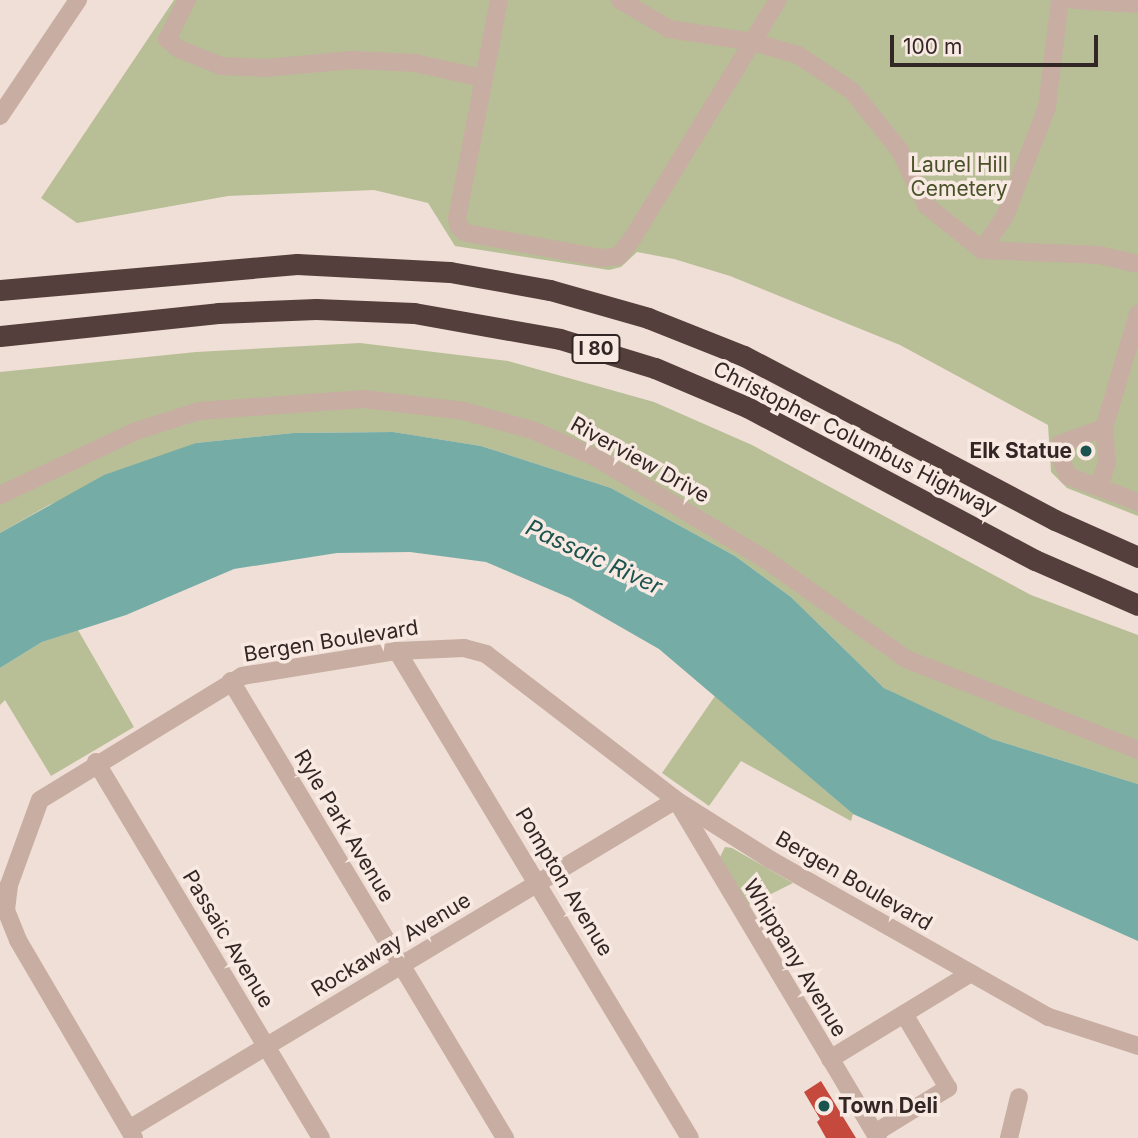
<!DOCTYPE html>
<html>
<head>
<meta charset="utf-8">
<style>
	body { margin:0 }
	#map { position:relative; width:1138px; height:1138px; overflow:hidden; background:#f0dfd6; font-family:Inter,sans-serif }
	div>[style] { position:absolute }
	.green>* { inset:0; background:#b8bf96 }
	.water>* { inset:0; background:#75ada6 }
	.building>* { inset:0; background:#c6493e }
	.minor>* { height:18px; margin:-9px; padding:0 9px; transform-origin:9px; border-radius:9px; background:#c8ada2 }
	.highway>* { height:21px; margin:-10.5px; padding:0 10.5px; transform-origin:10.5px; border-radius:10.5px; background:#543f3c }
	.dots>* { width:19px; height:19px; translate:-50% -50%; box-sizing:border-box; border:4px solid #f8eae2; border-radius:50% }
	span { translate:-50% -50%; white-space:nowrap; text-align:center; line-height:1.15; -webkit-text-stroke:7px #f8eae2; paint-order:stroke }
	.shield-label span { padding:2px 5px; background:#f8eae2; border:2px solid; border-radius:5px; -webkit-text-stroke-width:0 }
	.shield-label { font-size:19px; color:#332725; font-weight:700 }
	.park-label { font-size:21px; color:#495129 }
	.street-label { font-size:21px; color:#332725 }
	.poi-label { font-size:21px; color:#332725; font-weight:700 }
	.right { translate:-100% -50%; text-align:right }
	.left { translate:0 -50%; text-align:left }
	.water-label { font-size:23px; color:#1b534e; font-style:italic }
	.scale { position:absolute; left:890px; top:35px; width:208px; height:32px; box-sizing:border-box; border:4px solid #332725; border-top:0; padding-left:9px; font-size:21px; line-height:24px; white-space:nowrap; color:#332725; -webkit-text-stroke:5px #f8eae2; paint-order:stroke }
</style>
</head>
<body>
<div id="map">
	<div class="green">
		<div style="clip-path:polygon(174px 0,1138px 0,1138px 516px,1067px 488px,1051px 472px,1048px 425px,900px 345px,730px 276px,674px 259px,637px 252px,621px 267px,609px 270px,455px 246px,428px 203px,374px 190px,228px 196px,77px 223px,41px 198px)"></div>
		<div style="clip-path:polygon(360px 343px,508px 361px,654px 402px,752px 445px,1031px 595px,1138px 635px,1138px 784px,992px 739px,932px 713px,884px 688px,791px 597px,735px 556px,611px 488px,481px 446px,392px 432px,293px 433px,196px 443px,49px 505px,0 533px,0 372px,196px 352px)"></div>
		<div style="clip-path:polygon(78px 630px,134px 727px,51px 776px,5px 700px,0 705px,0 668px,42px 642px)"></div>
		<div style="clip-path:polygon(715px 696px,853px 814px,851px 821px,741px 761px,709px 806px,662px 773px)"></div>
		<div style="clip-path:polygon(725px 847px,732px 848px,793px 883px,747px 906px,719px 859px)"></div>
	</div>
	<div class="water">
		<div style="clip-path:polygon(393px 432px,481px 446px,611px 488px,735px 556px,791px 597px,884px 688px,992px 739px,1138px 784px,1138px 941px,853px 814px,659px 649px,570px 598px,486px 562px,410px 552px,337px 553px,234px 569px,126px 615px,42px 642px,0 668px,0 533px,104px 475px,196px 443px,293px 433px)"></div>
	</div>
	<div class="building">
		<div style="clip-path:polygon(821px 1081px,856px 1138px,826px 1138px,817px 1122px,820px 1119px,804px 1092px)"></div>
	</div>
	<div class="minor">
		<div style="left:187px;top:0;width:44px;rotate:117.1deg"></div>
		<div style="left:167px;top:39px;width:16px;rotate:40deg"></div>
		<div style="left:179px;top:49px;width:45px;rotate:22deg"></div>
		<div style="left:221px;top:66px;width:44px;rotate:2.6deg"></div>
		<div style="left:265px;top:68px;width:87px;rotate:-5.3deg"></div>
		<div style="left:352px;top:60px;width:63px;rotate:2.7deg"></div>
		<div style="left:415px;top:63px;width:69px;rotate:12.6deg"></div>
		<div style="left:499px;top:0;width:222px;rotate:100.9deg"></div>
		<div style="left:457px;top:218px;width:9px;rotate:77deg"></div>
		<div style="left:459px;top:227px;width:9px;rotate:41deg"></div>
		<div style="left:466px;top:233px;width:137px;rotate:10.5deg"></div>
		<div style="left:601px;top:258px;width:18px;rotate:-6deg"></div>
		<div style="left:619px;top:256px;width:21px;rotate:-53deg"></div>
		<div style="left:632px;top:239px;width:280px;rotate:-58.6deg"></div>
		<div style="left:620px;top:0;width:57px;rotate:30.6deg"></div>
		<div style="left:669px;top:29px;width:85px;rotate:8.8deg"></div>
		<div style="left:753px;top:42px;width:47px;rotate:16.1deg"></div>
		<div style="left:798px;top:55px;width:65px;rotate:33.7deg"></div>
		<div style="left:852px;top:91px;width:77px;rotate:51.3deg"></div>
		<div style="left:900px;top:151px;width:61px;rotate:63.9deg"></div>
		<div style="left:927px;top:206px;width:70px;rotate:38.7deg"></div>
		<div style="left:982px;top:250px;width:117px;rotate:2.4deg"></div>
		<div style="left:1099px;top:255px;width:40px;rotate:13deg"></div>
		<div style="left:1074px;top:0;width:64px;rotate:3.6deg"></div>
		<div style="left:0;top:116px;width:140px;rotate:-56.1deg"></div>
		<div style="left:982px;top:250px;width:41px;rotate:-55.9deg"></div>
		<div style="left:1005px;top:216px;width:117px;rotate:-68.9deg"></div>
		<div style="left:1047px;top:107px;width:108px;rotate:-83.1deg"></div>
		<div style="left:1104px;top:428px;width:47px;rotate:160deg"></div>
		<div style="left:1060px;top:444px;width:15px;rotate:86deg"></div>
		<div style="left:1061px;top:459px;width:18px;rotate:68deg"></div>
		<div style="left:1068px;top:476px;width:75px;rotate:20.4deg"></div>
		<div style="left:1099px;top:487px;width:25px;rotate:-72deg"></div>
		<div style="left:1107px;top:463px;width:35px;rotate:-95deg"></div>
		<div style="left:1104px;top:428px;width:119px;rotate:-73.4deg"></div>
		<div style="left:0;top:495px;width:150px;rotate:-25.2deg"></div>
		<div style="left:136px;top:431px;width:66px;rotate:-17.6deg"></div>
		<div style="left:199px;top:411px;width:165px;rotate:-4.2deg"></div>
		<div style="left:364px;top:399px;width:101px;rotate:6.8deg"></div>
		<div style="left:464px;top:411px;width:71px;rotate:15.6deg"></div>
		<div style="left:532px;top:430px;width:69px;rotate:23.2deg"></div>
		<div style="left:595px;top:457px;width:198px;rotate:31deg"></div>
		<div style="left:765px;top:559px;width:173px;rotate:35.3deg"></div>
		<div style="left:906px;top:659px;width:249px;rotate:21.4deg"></div>
		<div style="left:397px;top:651px;width:568px;rotate:58.97deg"></div>
		<div style="left:231px;top:681px;width:533px;rotate:59.05deg"></div>
		<div style="left:96px;top:762px;width:438px;rotate:59.1deg"></div>
		<div style="left:678px;top:803px;width:390px;rotate:59.2deg"></div>
		<div style="left:830px;top:1059px;width:163px;rotate:-31.4deg"></div>
		<div style="left:129px;top:1129px;width:638px;rotate:-31.03deg"></div>
		<div style="left:875px;top:1133px;width:86px;rotate:-31.7deg"></div>
		<div style="left:948px;top:1088px;width:86px;rotate:-120.7deg"></div>
		<div style="left:134px;top:1138px;width:229px;rotate:-120.4deg"></div>
		<div style="left:18px;top:940px;width:32px;rotate:-112deg"></div>
		<div style="left:6px;top:910px;width:25px;rotate:-83deg"></div>
		<div style="left:9px;top:885px;width:90px;rotate:-70deg"></div>
		<div style="left:40px;top:800px;width:237px;rotate:-31.5deg"></div>
		<div style="left:242px;top:676px;width:157px;rotate:-9.2deg"></div>
		<div style="left:397px;top:651px;width:67px;rotate:-2.6deg"></div>
		<div style="left:464px;top:648px;width:23px;rotate:15deg"></div>
		<div style="left:486px;top:654px;width:240px;rotate:37.5deg"></div>
		<div style="left:676px;top:800px;width:112px;rotate:32.3deg"></div>
		<div style="left:771px;top:860px;width:319px;rotate:29.5deg"></div>
		<div style="left:1049px;top:1017px;width:94px;rotate:18deg"></div>
		<div style="left:1009px;top:1138px;width:42px;rotate:-76.3deg"></div>
	</div>
	<div class="highway">
		<div style="left:0;top:290px;width:298px;rotate:-5deg"></div>
		<div style="left:297px;top:264px;width:153px;rotate:3deg"></div>
		<div style="left:450px;top:272px;width:102px;rotate:10.2deg"></div>
		<div style="left:550px;top:290px;width:102px;rotate:15.9deg"></div>
		<div style="left:648px;top:318px;width:103px;rotate:21.6deg"></div>
		<div style="left:744px;top:356px;width:352px;rotate:27.8deg"></div>
		<div style="left:1055px;top:520px;width:91px;rotate:24deg"></div>
		<div style="left:0;top:336px;width:219px;rotate:-6deg"></div>
		<div style="left:218px;top:313px;width:98px;rotate:-2.3deg"></div>
		<div style="left:316px;top:309px;width:98px;rotate:2.3deg"></div>
		<div style="left:414px;top:313px;width:148px;rotate:10.1deg"></div>
		<div style="left:560px;top:339px;width:99px;rotate:17deg"></div>
		<div style="left:655px;top:368px;width:100px;rotate:23deg"></div>
		<div style="left:747px;top:407px;width:326px;rotate:28deg"></div>
		<div style="left:1035px;top:560px;width:112px;rotate:23.6deg"></div>
	</div>
	<div class="dots">
		<div style="left:1086px;top:451px;background:#1b534e"></div>
		<div style="left:824px;top:1106px;background:#1b534e"></div>
	</div>
	<div class="shield-label">
		<span style="left:596px;top:349px">I 80</span>
	</div>
	<div class="park-label">
		<span style="left:959px;top:177px">Laurel Hill<br>Cemetery</span>
	</div>
	<div class="street-label">
		<span style="left:855px;top:439px;rotate:27deg">Christopher Columbus Highway</span>
		<span style="left:640px;top:460px;rotate:29deg">Riverview Drive</span>
		<span style="left:331px;top:641px;rotate:-9deg">Bergen Boulevard</span>
		<span style="left:344px;top:826px;rotate:59deg">Ryle Park Avenue</span>
		<span style="left:854px;top:881px;rotate:30deg">Bergen Boulevard</span>
		<span style="left:564px;top:882px;rotate:59deg">Pompton Avenue</span>
		<span style="left:228px;top:939px;rotate:59deg">Passaic Avenue</span>
		<span style="left:391px;top:945px;rotate:-31deg">Rockaway Avenue</span>
		<span style="left:795px;top:958px;rotate:59deg">Whippany Avenue</span>
	</div>
	<div class="poi-label">
		<span class="right" style="left:1072px;top:451px">Elk Statue</span>
		<span class="left" style="left:838px;top:1106px">Town Deli</span>
	</div>
	<div class="water-label">
		<span style="left:594px;top:557px;rotate:25deg">Passaic River</span>
	</div>
	<div class="scale">100 m</div>
</div>
</body>
</html>
